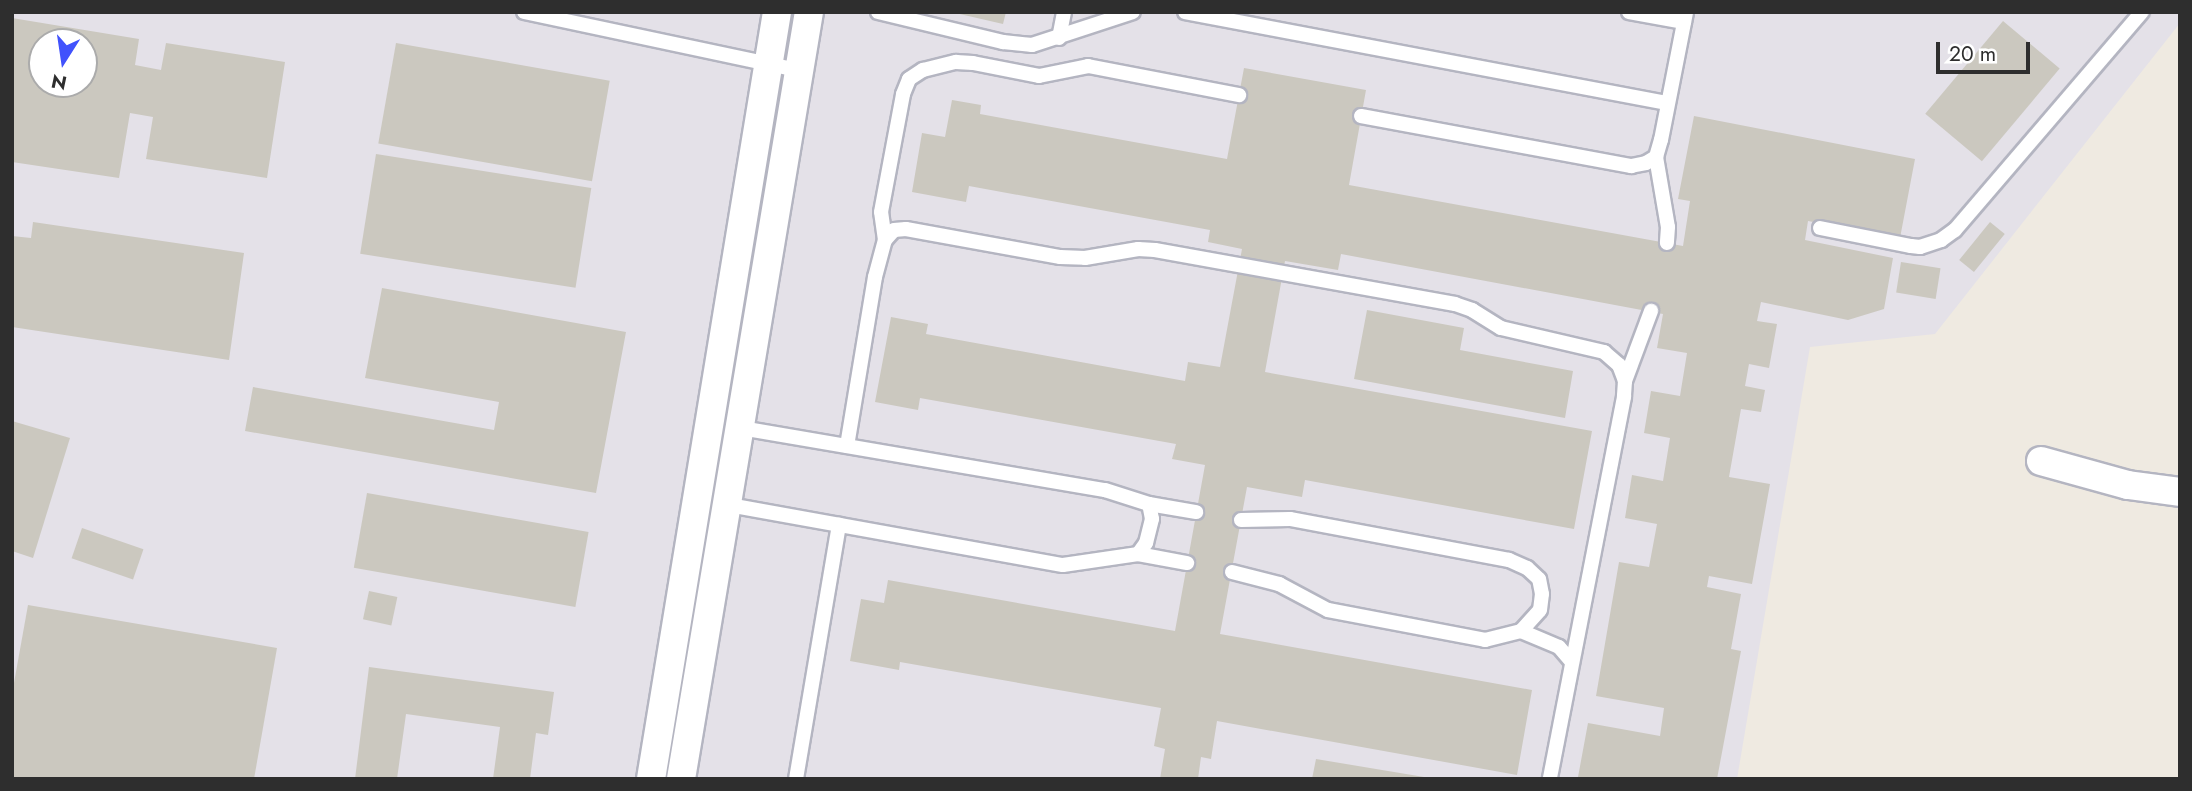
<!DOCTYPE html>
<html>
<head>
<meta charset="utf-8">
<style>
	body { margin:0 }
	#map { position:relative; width:2192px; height:791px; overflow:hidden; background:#efeae1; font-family:Jost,sans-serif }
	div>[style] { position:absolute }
	.industrial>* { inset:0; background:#e4e1e8 }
	.building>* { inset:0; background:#cbc8bf; transform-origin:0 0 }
	.roads { filter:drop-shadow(2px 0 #b4b5c1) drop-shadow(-2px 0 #b4b5c1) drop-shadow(0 2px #b4b5c1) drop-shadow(0 -2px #b4b5c1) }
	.service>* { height:14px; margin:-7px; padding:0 7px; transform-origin:7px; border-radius:7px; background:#fff }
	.minor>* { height:28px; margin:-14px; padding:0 14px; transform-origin:14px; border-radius:14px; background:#fff }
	span { translate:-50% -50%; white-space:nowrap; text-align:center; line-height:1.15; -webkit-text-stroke:7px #fff; paint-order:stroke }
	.frame { position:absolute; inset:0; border:14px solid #2e2e2e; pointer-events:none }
	.north { position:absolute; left:28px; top:28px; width:70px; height:70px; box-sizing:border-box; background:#fff; border:2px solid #ababab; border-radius:50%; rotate:192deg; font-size:19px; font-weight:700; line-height:28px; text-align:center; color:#2e2e2e }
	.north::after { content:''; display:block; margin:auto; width:24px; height:32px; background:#4152fc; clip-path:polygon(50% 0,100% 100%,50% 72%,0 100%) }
	.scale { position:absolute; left:1936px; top:42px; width:94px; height:32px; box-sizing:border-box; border:4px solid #2e2e2e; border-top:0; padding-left:9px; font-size:21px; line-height:24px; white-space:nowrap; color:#2e2e2e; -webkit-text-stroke:5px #fff; paint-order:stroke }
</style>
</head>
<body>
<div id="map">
	<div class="industrial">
		<div style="clip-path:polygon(evenodd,12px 12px,2180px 12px,2180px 23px,1935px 334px,1810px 347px,1737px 779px,12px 779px,12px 12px,42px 42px,84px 42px,84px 84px,42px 84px,42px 42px)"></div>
	</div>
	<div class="building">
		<div style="clip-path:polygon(951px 12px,1006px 12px,1003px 24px)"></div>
		<div style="clip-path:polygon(evenodd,12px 18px,139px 39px,135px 65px,161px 70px,166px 43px,285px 62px,267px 178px,146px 159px,153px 117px,130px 113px,119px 178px,12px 162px,12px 18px,42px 42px,84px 42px,84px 84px,42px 84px,42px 42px)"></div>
		<div style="left:2003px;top:21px;width:74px;height:121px;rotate:40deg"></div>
		<div style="left:396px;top:43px;width:217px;height:102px;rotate:10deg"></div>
		<div style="clip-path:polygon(1244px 68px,1366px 90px,1349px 185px,1683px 246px,1690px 201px,1678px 199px,1694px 116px,1915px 159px,1900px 238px,1808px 221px,1805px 240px,1893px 258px,1884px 309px,1848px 320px,1761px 302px,1757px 321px,1777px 324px,1769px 368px,1749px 364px,1745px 386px,1765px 390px,1761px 412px,1741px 409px,1729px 477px,1770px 484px,1752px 584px,1709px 576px,1707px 587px,1741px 594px,1731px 649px,1741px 651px,1717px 779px,1578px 777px,1588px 723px,1660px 736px,1664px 708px,1596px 696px,1619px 562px,1649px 567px,1657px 524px,1625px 518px,1632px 475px,1663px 481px,1670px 438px,1644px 433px,1651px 391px,1680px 396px,1687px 353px,1657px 348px,1663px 314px,1341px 254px,1338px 270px,1285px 261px,1265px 372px,1592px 431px,1574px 529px,1305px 480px,1302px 497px,1247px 487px,1220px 634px,1532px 690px,1517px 775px,1217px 721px,1211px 759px,1201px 757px,1198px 779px,1160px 779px,1165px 749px,1154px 746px,1161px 708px,900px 662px,899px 670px,850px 661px,861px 599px,884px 603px,888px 580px,1175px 631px,1205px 465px,1172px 459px,1176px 444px,920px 398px,918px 410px,875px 402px,891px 317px,928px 324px,926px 334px,1185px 381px,1188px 362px,1220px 367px,1242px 249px,1208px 242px,1210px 230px,969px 186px,966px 202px,912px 192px,922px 133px,945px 137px,952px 100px,981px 105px,980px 114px,1227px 159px)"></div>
		<div style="left:376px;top:154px;width:218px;height:101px;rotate:9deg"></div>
		<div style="clip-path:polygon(33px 222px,244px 253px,229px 360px,12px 327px,12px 236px,31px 238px)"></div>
		<div style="left:1990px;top:222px;width:19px;height:49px;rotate:39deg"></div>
		<div style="left:1901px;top:262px;width:40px;height:31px;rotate:9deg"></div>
		<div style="clip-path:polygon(382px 288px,626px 332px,596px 493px,245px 431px,253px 387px,494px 430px,499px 402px,365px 378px)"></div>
		<div style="clip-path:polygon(1367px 310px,1464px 328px,1460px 350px,1573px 371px,1565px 418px,1354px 379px)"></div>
		<div style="clip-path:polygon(12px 421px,70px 438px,33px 558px,12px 551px)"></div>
		<div style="left:367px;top:493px;width:225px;height:76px;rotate:10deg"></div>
		<div style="left:82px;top:528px;width:65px;height:32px;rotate:19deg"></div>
		<div style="left:369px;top:591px;width:29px;height:29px;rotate:12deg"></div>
		<div style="clip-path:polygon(28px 605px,277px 648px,254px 779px,12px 779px,12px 694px)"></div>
		<div style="clip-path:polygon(369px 667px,554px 692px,548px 735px,536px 733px,530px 779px,493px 779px,500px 727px,406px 714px,397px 779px,355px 779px)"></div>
		<div style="clip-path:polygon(1316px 759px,1424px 777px,1424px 779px,1312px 779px)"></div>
	</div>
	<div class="roads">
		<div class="service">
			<div style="left:524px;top:12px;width:280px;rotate:12deg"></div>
			<div style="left:878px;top:12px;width:129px;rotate:13.5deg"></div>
			<div style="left:1003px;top:42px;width:29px;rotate:6deg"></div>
			<div style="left:1032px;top:45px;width:106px;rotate:-18.1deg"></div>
			<div style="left:1185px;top:12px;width:491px;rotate:10.7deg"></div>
			<div style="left:1629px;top:12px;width:56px;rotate:10.3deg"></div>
			<div style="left:1059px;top:38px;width:26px;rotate:-79deg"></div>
			<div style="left:1361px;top:116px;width:275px;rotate:10.5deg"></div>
			<div style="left:1631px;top:166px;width:15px;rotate:-11deg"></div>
			<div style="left:1646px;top:163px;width:12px;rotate:-31deg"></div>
			<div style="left:1656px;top:157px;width:18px;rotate:-74deg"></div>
			<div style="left:1661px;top:140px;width:130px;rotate:-78.9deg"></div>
			<div style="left:1656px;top:157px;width:71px;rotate:80.3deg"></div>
			<div style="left:1668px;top:227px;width:16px;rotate:94deg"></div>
			<div style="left:1820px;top:228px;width:93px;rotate:11.2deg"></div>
			<div style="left:1911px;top:246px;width:9px;rotate:6deg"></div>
			<div style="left:1920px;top:247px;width:22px;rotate:-18deg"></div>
			<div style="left:1941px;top:240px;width:17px;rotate:-36deg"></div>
			<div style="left:1955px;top:230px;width:287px;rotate:-49.4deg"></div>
			<div style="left:885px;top:240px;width:28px;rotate:-98deg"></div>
			<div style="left:881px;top:212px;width:120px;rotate:-79.4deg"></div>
			<div style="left:903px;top:94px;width:16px;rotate:-68deg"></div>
			<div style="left:909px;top:79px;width:17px;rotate:-33deg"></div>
			<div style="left:923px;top:70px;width:34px;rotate:-14deg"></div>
			<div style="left:956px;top:62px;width:17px;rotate:3deg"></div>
			<div style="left:973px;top:63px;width:67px;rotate:11.1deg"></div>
			<div style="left:1039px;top:76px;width:50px;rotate:-11.5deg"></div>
			<div style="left:1088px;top:66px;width:154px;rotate:10.9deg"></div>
			<div style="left:1625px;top:381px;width:75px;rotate:-69.6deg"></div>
			<div style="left:741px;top:428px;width:369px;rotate:9.7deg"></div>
			<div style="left:1105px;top:490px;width:46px;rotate:17.7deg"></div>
			<div style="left:1149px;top:504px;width:48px;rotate:9.7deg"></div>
			<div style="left:847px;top:446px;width:171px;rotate:-80.6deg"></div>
			<div style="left:875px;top:277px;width:38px;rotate:-75deg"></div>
			<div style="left:885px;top:240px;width:13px;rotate:-48deg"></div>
			<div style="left:894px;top:230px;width:12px;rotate:-5deg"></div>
			<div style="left:906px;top:229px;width:157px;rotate:10.3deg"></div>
			<div style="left:1060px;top:257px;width:25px;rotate:2deg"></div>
			<div style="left:1085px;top:258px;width:54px;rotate:-9.6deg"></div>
			<div style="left:1138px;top:249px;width:17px;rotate:3deg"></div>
			<div style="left:1155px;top:250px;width:305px;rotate:10.2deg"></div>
			<div style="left:1455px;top:304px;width:18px;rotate:19deg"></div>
			<div style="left:1472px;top:310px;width:34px;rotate:32deg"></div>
			<div style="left:1501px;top:328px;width:106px;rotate:13.1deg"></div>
			<div style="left:1604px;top:352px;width:20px;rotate:41deg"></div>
			<div style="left:1619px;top:365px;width:17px;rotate:69deg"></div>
			<div style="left:1625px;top:381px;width:16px;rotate:94deg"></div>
			<div style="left:1624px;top:397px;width:389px;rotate:101deg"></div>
			<div style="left:729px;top:505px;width:339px;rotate:10.2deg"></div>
			<div style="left:1063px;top:565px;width:76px;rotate:-8.3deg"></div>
			<div style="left:1138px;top:554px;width:50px;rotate:10.4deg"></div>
			<div style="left:1138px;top:554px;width:14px;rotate:-54deg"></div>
			<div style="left:1146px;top:543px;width:25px;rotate:-76deg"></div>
			<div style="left:1152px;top:519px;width:15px;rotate:-101deg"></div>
			<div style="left:1232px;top:572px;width:49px;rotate:14.3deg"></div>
			<div style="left:1279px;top:584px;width:55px;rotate:28deg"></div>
			<div style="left:1328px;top:610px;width:160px;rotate:10.8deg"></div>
			<div style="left:1485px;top:640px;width:37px;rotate:-14deg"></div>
			<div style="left:1521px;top:631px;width:28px;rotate:-48deg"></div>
			<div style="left:1540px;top:610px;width:16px;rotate:-83deg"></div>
			<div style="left:1542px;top:594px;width:15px;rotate:-101deg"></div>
			<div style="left:1539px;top:579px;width:16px;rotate:-137deg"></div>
			<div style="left:1527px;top:568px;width:20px;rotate:-156deg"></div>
			<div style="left:1509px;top:560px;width:223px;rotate:-169.4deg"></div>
			<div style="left:1290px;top:519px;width:49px;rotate:178.8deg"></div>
			<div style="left:1521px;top:631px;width:41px;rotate:22.8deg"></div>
			<div style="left:1559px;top:647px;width:18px;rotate:49deg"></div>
			<div style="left:796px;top:779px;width:258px;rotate:-80.4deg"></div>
		</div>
		<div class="minor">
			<div style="left:2041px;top:461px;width:90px;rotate:15.4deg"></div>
			<div style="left:2128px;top:485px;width:52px;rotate:7.7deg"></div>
			<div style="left:651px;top:779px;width:777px;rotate:-80.67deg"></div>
			<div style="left:681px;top:779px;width:778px;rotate:-80.53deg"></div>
		</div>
	</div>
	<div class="frame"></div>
	<div class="north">N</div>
	<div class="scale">20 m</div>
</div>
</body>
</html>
